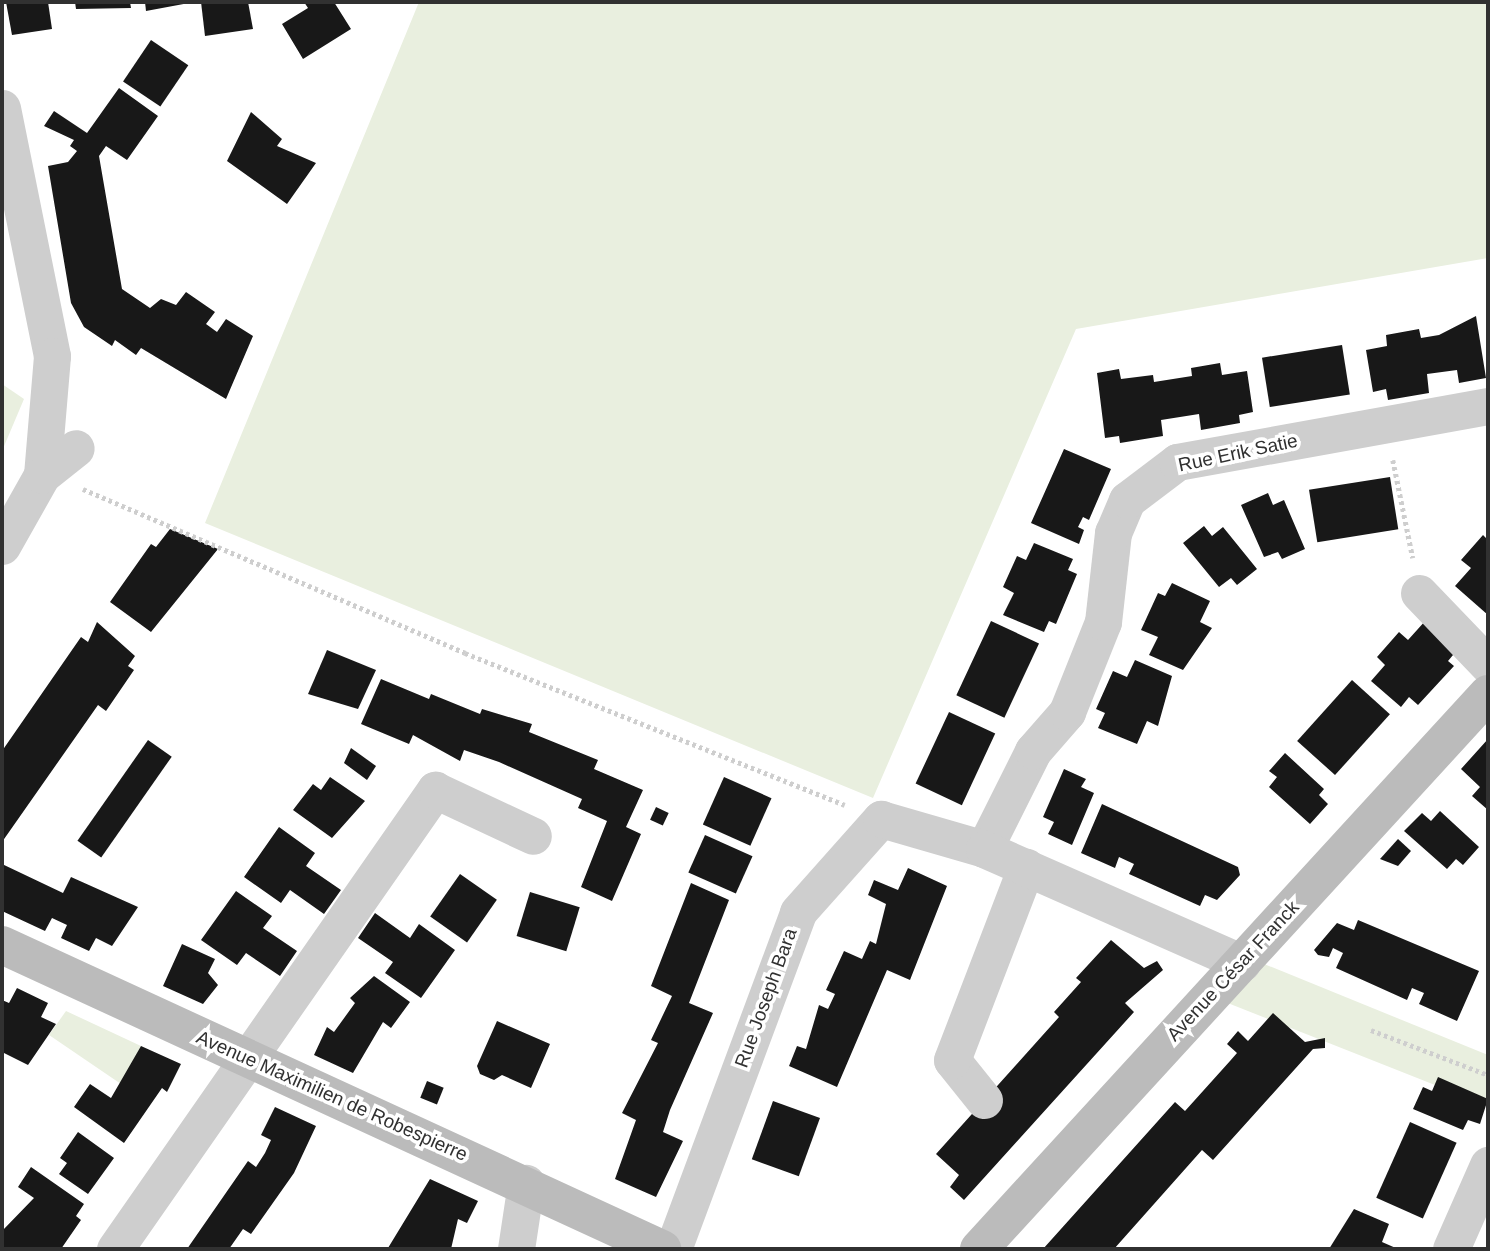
<!DOCTYPE html>
<html>
<head>
<meta charset="utf-8">
<style>
	body { margin:0 }
	#map { position:relative; width:1490px; height:1251px; overflow:hidden; background:#fff; font-family:Arial,sans-serif }
	div>[style] { position:absolute }
	.green>* { inset:0; background:#e9efdf }
	.building>* { inset:0; background:#181818; transform-origin:0 0 }
	.path>* { height:4.5px; margin-top:-2.25px; transform-origin:0; background:repeating-linear-gradient(90deg,#cecece 0 3.5px,transparent 0 7px) }
	.street>* { height:37px; margin:-18.5px; padding:0 18.5px; transform-origin:18.5px; border-radius:18.5px; background:#cecece }
	.secondary>* { height:38px; margin:-19px; padding:0 19px; transform-origin:19px; border-radius:19px; background:#bbb }
	span { translate:-50% -50%; white-space:nowrap; text-align:center; line-height:1.15; -webkit-text-stroke:7px #fff; paint-order:stroke }
	.street-label { font-size:19px; color:#313131 }
	.frame { position:absolute; inset:0; border:4px solid #313131; pointer-events:none }
</style>
</head>
<body>
<div id="map">
	<div class="green">
		<div style="clip-path:polygon(419px 2px,1488px 2px,1488px 258px,1076px 329px,873px 798px,205px 523px)"></div>
		<div style="clip-path:polygon(2px 384px,24px 399px,2px 451px)"></div>
		<div style="clip-path:polygon(1247px 957px,1488px 1055px,1488px 1106px,1210px 996px)"></div>
		<div style="clip-path:polygon(66px 1011px,141px 1046px,121px 1084px,49px 1035px)"></div>
	</div>
	<div class="building">
		<div style="clip-path:polygon(6px 2px,48px 2px,52px 29px,12px 35px)"></div>
		<div style="clip-path:polygon(75px 2px,130px 2px,131px 8px,76px 9px)"></div>
		<div style="clip-path:polygon(145px 2px,189px 2px,189px 3px,146px 11px)"></div>
		<div style="clip-path:polygon(201px 2px,248px 2px,253px 29px,205px 36px)"></div>
		<div style="clip-path:polygon(304px 2px,334px 2px,351px 29px,303px 59px,282px 24px,308px 8px)"></div>
		<div style="left:151px;top:40px;width:45px;height:50px;rotate:34deg"></div>
		<div style="clip-path:polygon(119px 88px,158px 116px,127px 160px,106px 146px,99px 156px,122px 289px,150px 308px,161px 299px,176px 305px,186px 292px,215px 312px,206px 324px,217px 332px,226px 319px,253px 336px,226px 399px,141px 348px,136px 355px,115px 340px,112px 346px,84px 327px,71px 303px,48px 166px,68px 162px,77px 151px,70px 146px,74px 140px,44px 126px,54px 111px,87px 133px)"></div>
		<div style="clip-path:polygon(251px 112px,282px 139px,277px 146px,316px 163px,287px 204px,227px 161px)"></div>
		<div style="clip-path:polygon(1476px 316px,1486px 378px,1459px 383px,1457px 370px,1427px 374px,1429px 393px,1388px 400px,1386px 389px,1373px 392px,1366px 350px,1387px 346px,1386px 335px,1419px 329px,1421px 338px,1439px 335px)"></div>
		<div style="left:1342px;top:345px;width:50px;height:81px;rotate:81deg"></div>
		<div style="clip-path:polygon(1220px 363px,1222px 375px,1247px 371px,1253px 412px,1239px 415px,1240px 423px,1201px 430px,1199px 414px,1161px 420px,1163px 436px,1120px 443px,1119px 436px,1105px 438px,1097px 373px,1119px 369px,1121px 379px,1153px 375px,1154px 382px,1192px 376px,1191px 368px)"></div>
		<div style="clip-path:polygon(1064px 449px,1111px 469px,1089px 520px,1083px 517px,1078px 527px,1084px 530px,1079px 544px,1031px 523px)"></div>
		<div style="left:1390px;top:477px;width:53px;height:82px;rotate:81deg"></div>
		<div style="clip-path:polygon(1268px 493px,1273px 505px,1284px 500px,1305px 549px,1282px 559px,1278px 552px,1264px 557px,1241px 505px)"></div>
		<div style="clip-path:polygon(1204px 526px,1212px 536px,1223px 527px,1257px 569px,1237px 585px,1231px 578px,1219px 587px,1183px 543px)"></div>
		<div style="clip-path:polygon(170px 529px,218px 549px,151px 632px,110px 602px,151px 544px,156px 547px)"></div>
		<div style="clip-path:polygon(1483px 535px,1488px 540px,1488px 615px,1455px 586px,1471px 568px,1461px 560px)"></div>
		<div style="clip-path:polygon(1034px 543px,1073px 559px,1068px 570px,1077px 574px,1056px 624px,1049px 621px,1044px 632px,1003px 615px,1014px 593px,1003px 587px,1017px 556px,1026px 560px)"></div>
		<div style="clip-path:polygon(1172px 583px,1210px 601px,1200px 622px,1212px 628px,1183px 670px,1149px 655px,1158px 637px,1141px 630px,1158px 593px,1165px 596px)"></div>
		<div style="clip-path:polygon(1426px 620px,1458px 649px,1448px 661px,1454px 666px,1418px 705px,1409px 697px,1401px 707px,1371px 681px,1385px 665px,1377px 657px,1399px 632px,1408px 640px)"></div>
		<div style="left:991px;top:621px;width:53px;height:82px;rotate:25deg"></div>
		<div style="clip-path:polygon(97px 622px,135px 656px,128px 666px,134px 670px,106px 711px,98px 705px,2px 842px,2px 751px,81px 637px,88px 642px)"></div>
		<div style="clip-path:polygon(327px 650px,376px 670px,358px 709px,308px 694px)"></div>
		<div style="clip-path:polygon(1135px 660px,1172px 676px,1158px 726px,1147px 721px,1137px 744px,1098px 728px,1105px 713px,1096px 709px,1113px 671px,1127px 677px)"></div>
		<div style="clip-path:polygon(381px 679px,429px 699px,431px 694px,480px 714px,482px 709px,532px 724px,529px 732px,598px 760px,594px 769px,643px 790px,626px 827px,641px 834px,612px 901px,581px 887px,607px 821px,578px 808px,582px 799px,499px 762px,464px 750px,460px 761px,413px 735px,409px 744px,361px 724px)"></div>
		<div style="left:1352px;top:680px;width:51px;height:82px;rotate:42deg"></div>
		<div style="left:949px;top:712px;width:51px;height:79px;rotate:25deg"></div>
		<div style="clip-path:polygon(1488px 739px,1488px 810px,1472px 796px,1480px 787px,1461px 769px)"></div>
		<div style="left:148px;top:740px;width:29px;height:123px;rotate:35deg"></div>
		<div style="clip-path:polygon(351px 748px,376px 766px,367px 780px,344px 763px)"></div>
		<div style="clip-path:polygon(1285px 753px,1324px 789px,1319px 795px,1328px 804px,1310px 824px,1269px 787px,1277px 777px,1269px 771px)"></div>
		<div style="clip-path:polygon(1064px 769px,1086px 779px,1081px 787px,1094px 793px,1072px 845px,1048px 834px,1054px 822px,1043px 817px)"></div>
		<div style="clip-path:polygon(330px 777px,365px 801px,332px 838px,293px 810px,313px 784px,321px 790px)"></div>
		<div style="left:724px;top:777px;width:52px;height:52px;rotate:24deg"></div>
		<div style="clip-path:polygon(1102px 804px,1238px 867px,1240px 875px,1217px 900px,1205px 895px,1200px 906px,1129px 874px,1134px 864px,1119px 857px,1115px 868px,1081px 853px)"></div>
		<div style="left:656px;top:807px;width:14px;height:14px;rotate:25deg"></div>
		<div style="clip-path:polygon(1440px 811px,1479px 847px,1463px 865px,1456px 859px,1447px 869px,1404px 831px,1422px 813px,1431px 821px)"></div>
		<div style="clip-path:polygon(279px 827px,315px 853px,306px 866px,341px 890px,324px 914px,290px 890px,281px 903px,244px 877px)"></div>
		<div style="left:705px;top:835px;width:52px;height:41px;rotate:24deg"></div>
		<div style="clip-path:polygon(1398px 839px,1411px 851px,1398px 866px,1380px 859px)"></div>
		<div style="clip-path:polygon(2px 864px,63px 893px,71px 877px,138px 907px,112px 946px,96px 938px,89px 951px,61px 938px,67px 925px,52px 918px,45px 931px,2px 911px)"></div>
		<div style="clip-path:polygon(908px 868px,947px 886px,910px 980px,887px 970px,837px 1087px,789px 1066px,797px 1046px,806px 1049px,819px 1005px,828px 1009px,835px 994px,826px 990px,844px 951px,862px 959px,870px 941px,876px 944px,886px 904px,868px 895px,874px 880px,898px 890px)"></div>
		<div style="left:460px;top:874px;width:45px;height:52px;rotate:35deg"></div>
		<div style="clip-path:polygon(691px 883px,729px 900px,689px 1003px,713px 1013px,670px 1110px,663px 1132px,683px 1141px,656px 1197px,615px 1179px,636px 1120px,622px 1113px,658px 1043px,651px 1040px,672px 996px,651px 986px)"></div>
		<div style="clip-path:polygon(236px 891px,272px 916px,263px 928px,297px 951px,280px 976px,246px 953px,237px 965px,201px 940px)"></div>
		<div style="left:530px;top:892px;width:52px;height:46px;rotate:17deg"></div>
		<div style="clip-path:polygon(375px 913px,410px 938px,419px 924px,455px 950px,421px 998px,385px 973px,393px 962px,358px 938px)"></div>
		<div style="clip-path:polygon(1358px 920px,1479px 971px,1457px 1021px,1419px 1004px,1424px 993px,1412px 988px,1407px 1000px,1336px 968px,1343px 953px,1333px 948px,1329px 957px,1318px 955px,1314px 950px,1337px 923px,1354px 930px)"></div>
		<div style="clip-path:polygon(1111px 940px,1144px 968px,1157px 961px,1163px 970px,1125px 1003px,1134px 1012px,964px 1200px,950px 1187px,959px 1175px,936px 1154px,1059px 1017px,1054px 1012px,1081px 982px,1076px 978px)"></div>
		<div style="clip-path:polygon(182px 944px,215px 959px,208px 973px,218px 985px,203px 1004px,163px 986px)"></div>
		<div style="clip-path:polygon(374px 976px,410px 1002px,391px 1028px,383px 1022px,353px 1073px,314px 1055px,327px 1027px,334px 1032px,355px 1003px,350px 998px)"></div>
		<div style="clip-path:polygon(17px 988px,48px 1003px,41px 1017px,56px 1024px,28px 1065px,2px 1052px,2px 1000px,9px 1003px)"></div>
		<div style="clip-path:polygon(1273px 1013px,1305px 1042px,1325px 1038px,1325px 1048px,1313px 1049px,1213px 1160px,1202px 1150px,1114px 1249px,1043px 1249px,1175px 1102px,1185px 1111px,1230px 1061px,1237px 1053px,1227px 1044px,1238px 1031px,1248px 1041px)"></div>
		<div style="clip-path:polygon(497px 1021px,550px 1044px,531px 1088px,502px 1075px,494px 1080px,480px 1074px,477px 1066px)"></div>
		<div style="clip-path:polygon(141px 1046px,181px 1064px,167px 1092px,162px 1088px,124px 1143px,74px 1107px,90px 1084px,111px 1098px)"></div>
		<div style="clip-path:polygon(1438px 1077px,1488px 1099px,1480px 1124px,1468px 1120px,1463px 1130px,1413px 1109px,1423px 1087px,1432px 1091px)"></div>
		<div style="left:427px;top:1081px;width:18px;height:18px;rotate:22deg"></div>
		<div style="left:773px;top:1101px;width:50px;height:62px;rotate:20deg"></div>
		<div style="clip-path:polygon(275px 1107px,316px 1126px,294px 1173px,251px 1234px,243px 1229px,229px 1249px,187px 1249px,248px 1161px,256px 1167px,265px 1153px,271px 1140px,261px 1135px)"></div>
		<div style="left:1410px;top:1122px;width:51px;height:83px;rotate:24deg"></div>
		<div style="clip-path:polygon(78px 1132px,114px 1158px,88px 1194px,59px 1174px,67px 1163px,60px 1158px)"></div>
		<div style="clip-path:polygon(31px 1167px,84px 1204px,76px 1216px,81px 1220px,61px 1249px,2px 1249px,2px 1231px,34px 1198px,18px 1187px)"></div>
		<div style="clip-path:polygon(430px 1179px,478px 1201px,467px 1223px,458px 1219px,451px 1249px,388px 1248px)"></div>
		<div style="clip-path:polygon(1354px 1209px,1389px 1224px,1382px 1242px,1398px 1249px,1329px 1249px)"></div>
	</div>
	<div class="path">
		<div style="left:1393px;top:460px;width:100px;rotate:78.5deg"></div>
		<div style="left:83px;top:489px;width:416px;rotate:23.2deg"></div>
		<div style="left:465px;top:653px;width:409px;rotate:21.8deg"></div>
		<div style="left:1371px;top:1030px;width:125px;rotate:21deg"></div>
	</div>
	<div class="street">
		<div style="left:2px;top:108px;width:253px;rotate:78.6deg"></div>
		<div style="left:52px;top:356px;width:119px;rotate:94.8deg"></div>
		<div style="left:2px;top:546px;width:81px;rotate:-60.6deg"></div>
		<div style="left:42px;top:475px;width:43px;rotate:-38.5deg"></div>
		<div style="left:1419px;top:593px;width:100px;rotate:46.2deg"></div>
		<div style="left:984px;top:849px;width:110px;rotate:-63.4deg"></div>
		<div style="left:1033px;top:751px;width:52px;rotate:-48.9deg"></div>
		<div style="left:1067px;top:712px;width:97px;rotate:-68.2deg"></div>
		<div style="left:1103px;top:622px;width:90px;rotate:-83.6deg"></div>
		<div style="left:1113px;top:533px;width:36px;rotate:-67deg"></div>
		<div style="left:1127px;top:500px;width:63px;rotate:-37.2deg"></div>
		<div style="left:1177px;top:462px;width:316px;rotate:-10.2deg"></div>
		<div style="left:984px;top:1100px;width:51px;rotate:-128.7deg"></div>
		<div style="left:952px;top:1060px;width:207px;rotate:-69deg"></div>
		<div style="left:115px;top:1249px;width:560px;rotate:-55.12deg"></div>
		<div style="left:435px;top:790px;width:108px;rotate:25.1deg"></div>
		<div style="left:516px;top:1249px;width:67px;rotate:-81.4deg"></div>
		<div style="left:673px;top:1249px;width:359px;rotate:-69.6deg"></div>
		<div style="left:798px;top:912px;width:125px;rotate:-48.3deg"></div>
		<div style="left:881px;top:819px;width:107px;rotate:16.2deg"></div>
		<div style="left:984px;top:849px;width:282px;rotate:23.8deg"></div>
		<div style="left:1451px;top:1249px;width:92px;rotate:-66.2deg"></div>
	</div>
	<div class="secondary">
		<div style="left:2px;top:945px;width:727px;rotate:24.73deg"></div>
		<div style="left:979px;top:1249px;width:753px;rotate:-47.48deg"></div>
	</div>
	<div class="street-label">
		<span style="left:1238px;top:453px;rotate:-12deg">Rue Erik Satie</span>
		<span style="left:1233px;top:971px;rotate:-47deg">Avenue César Franck</span>
		<span style="left:766px;top:998px;rotate:-70deg">Rue Joseph Bara</span>
		<span style="left:332px;top:1096px;rotate:24deg">Avenue Maximilien de Robespierre</span>
	</div>
	<div class="frame"></div>
</div>
</body>
</html>
